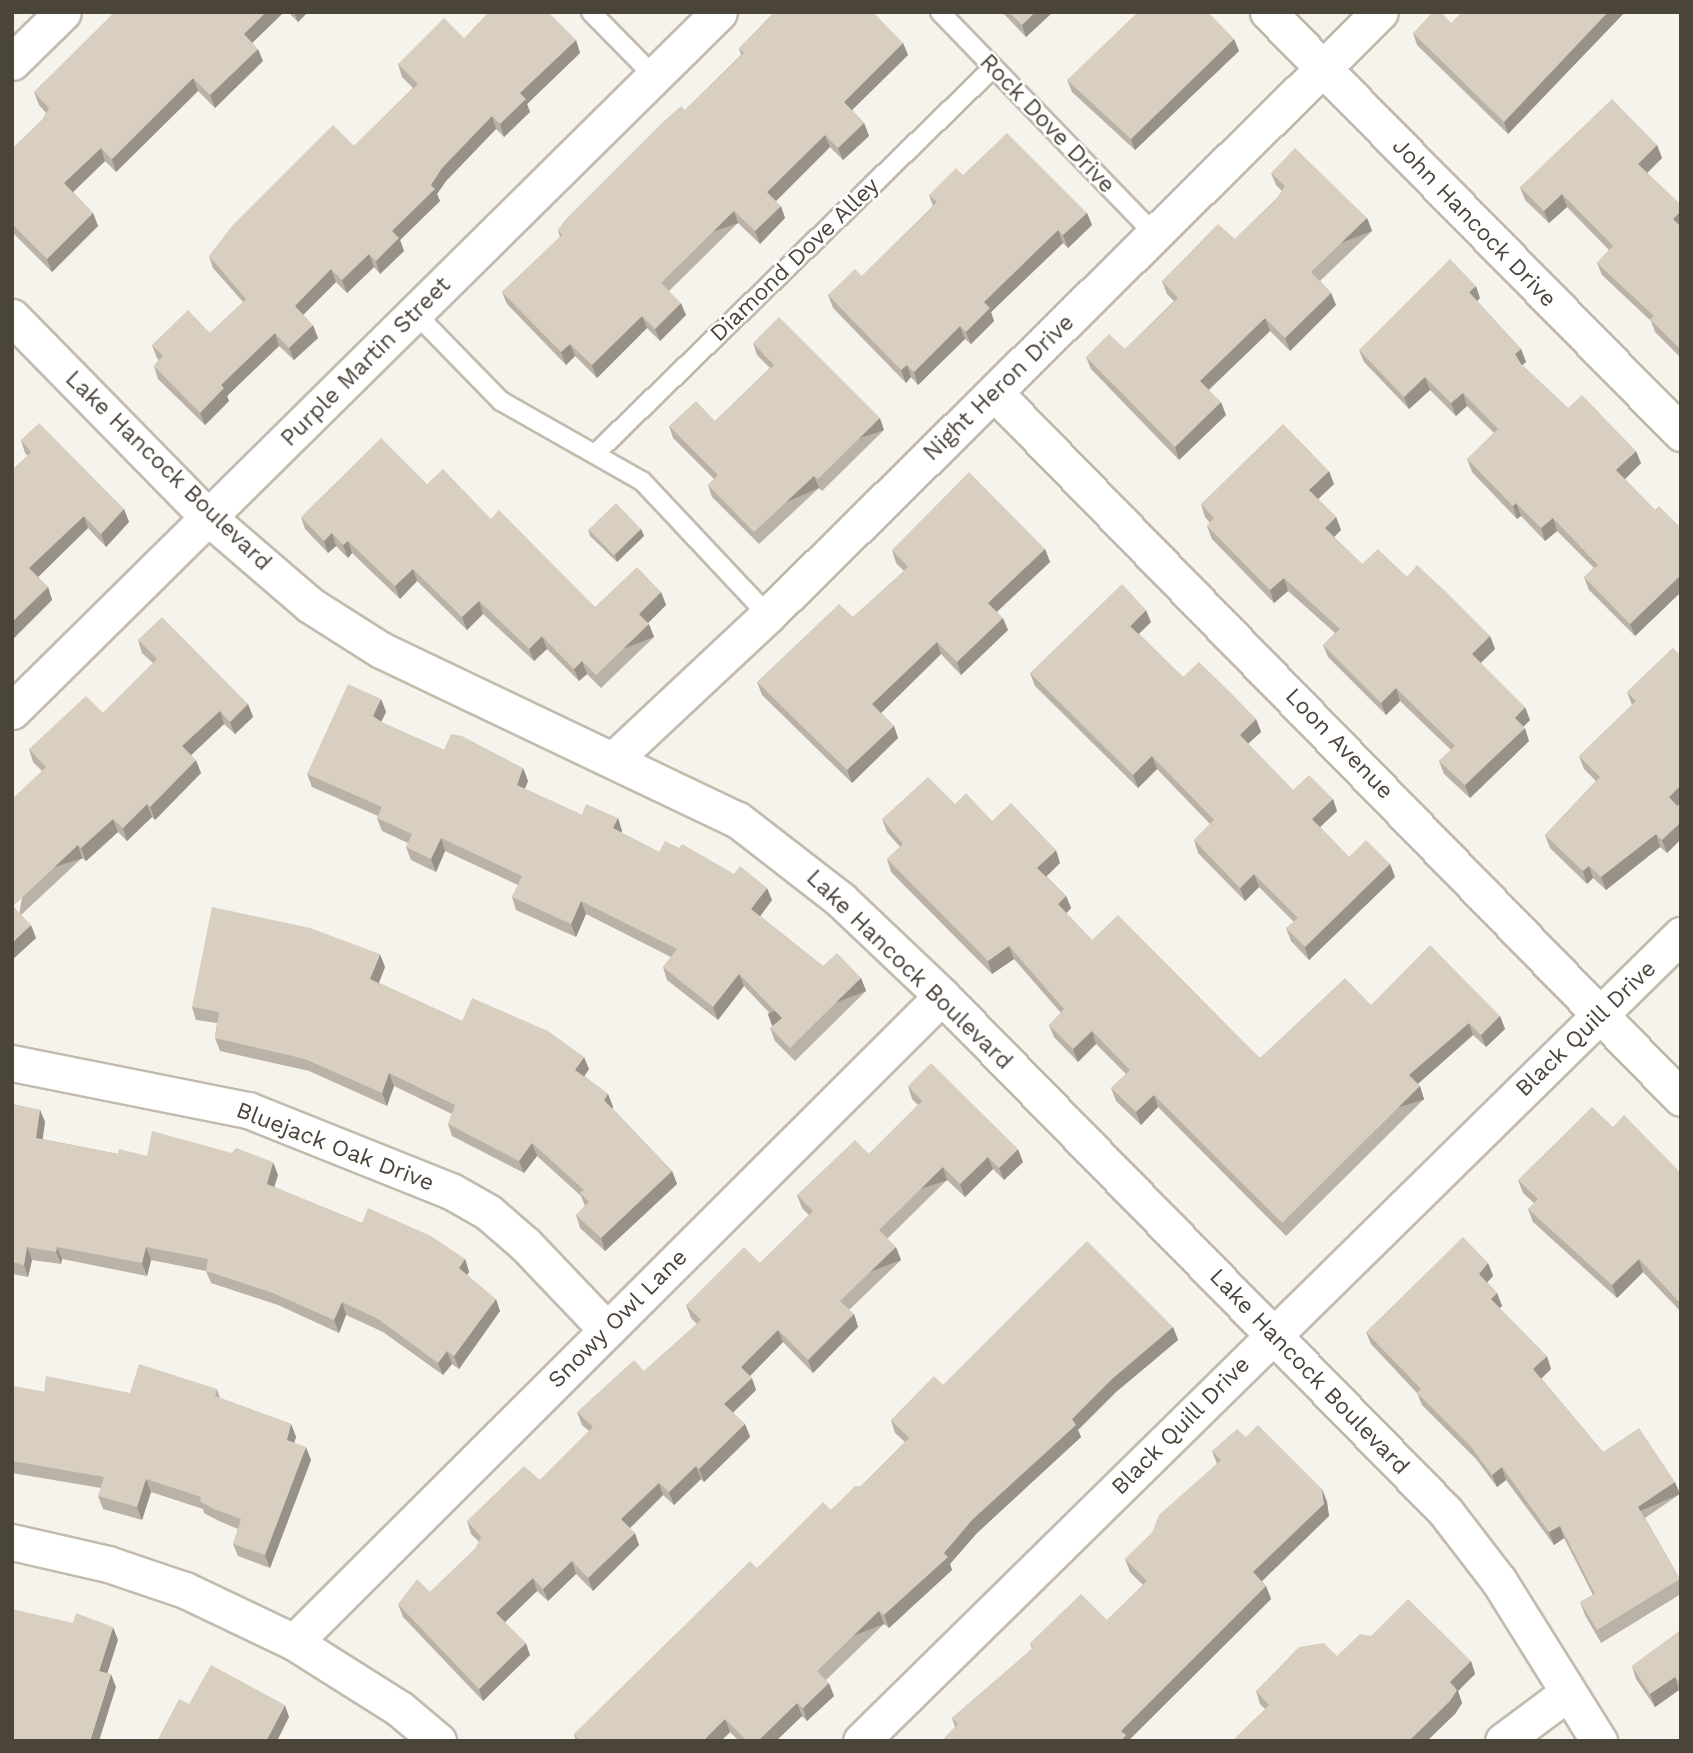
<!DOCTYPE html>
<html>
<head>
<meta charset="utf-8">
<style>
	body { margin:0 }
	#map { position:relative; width:1693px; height:1753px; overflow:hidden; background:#f6f3ec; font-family:"Work Sans",sans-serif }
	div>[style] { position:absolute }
	.roads { filter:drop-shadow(2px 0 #c2bbae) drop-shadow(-2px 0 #c2bbae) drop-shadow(0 2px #c2bbae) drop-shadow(0 -2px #c2bbae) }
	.lane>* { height:18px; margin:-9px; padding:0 9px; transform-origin:9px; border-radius:9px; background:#fff }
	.street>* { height:35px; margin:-17.5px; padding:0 17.5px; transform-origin:17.5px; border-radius:17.5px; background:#fff }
	.wall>* { inset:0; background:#bab2a6 }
	.shaded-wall>* { inset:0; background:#979187; transform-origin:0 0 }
	.building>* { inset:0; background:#d8cfc1; transform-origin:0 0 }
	span { translate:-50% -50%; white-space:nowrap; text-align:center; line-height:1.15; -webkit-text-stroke:5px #fff; paint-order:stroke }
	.street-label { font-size:23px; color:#4b4439 }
	.frame { position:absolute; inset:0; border:14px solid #4b4439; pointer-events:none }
</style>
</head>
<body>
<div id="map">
	<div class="roads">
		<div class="lane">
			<div style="left:591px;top:12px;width:90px;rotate:45.5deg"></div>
			<div style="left:940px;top:12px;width:310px;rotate:46deg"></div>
			<div style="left:415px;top:313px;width:123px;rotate:45.7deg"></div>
			<div style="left:501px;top:401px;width:162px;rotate:29.6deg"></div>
			<div style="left:642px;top:481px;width:184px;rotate:46.8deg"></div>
			<div style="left:597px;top:452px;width:552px;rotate:-44.12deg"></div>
		</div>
		<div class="street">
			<div style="left:1268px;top:12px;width:590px;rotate:45.55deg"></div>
			<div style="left:12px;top:62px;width:71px;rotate:-44.4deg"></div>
			<div style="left:12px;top:317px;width:281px;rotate:45.6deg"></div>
			<div style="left:209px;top:518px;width:133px;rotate:40.7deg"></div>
			<div style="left:310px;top:605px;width:84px;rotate:32.4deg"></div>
			<div style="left:381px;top:650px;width:395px;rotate:25.5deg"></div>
			<div style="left:738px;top:820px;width:130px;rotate:37.8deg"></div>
			<div style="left:841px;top:900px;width:139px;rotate:43.5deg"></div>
			<div style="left:942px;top:996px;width:720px;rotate:45.68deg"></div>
			<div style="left:1445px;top:1511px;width:88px;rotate:52.4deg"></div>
			<div style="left:1499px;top:1581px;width:189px;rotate:58deg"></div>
			<div style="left:994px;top:392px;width:985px;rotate:45.78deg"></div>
			<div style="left:12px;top:711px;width:994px;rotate:-44.67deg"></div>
			<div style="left:613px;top:760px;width:212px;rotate:-43.1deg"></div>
			<div style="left:768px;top:615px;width:859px;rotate:-44.58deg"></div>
			<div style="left:12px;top:1063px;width:241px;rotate:11.3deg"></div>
			<div style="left:248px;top:1110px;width:219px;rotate:21.8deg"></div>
			<div style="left:451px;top:1191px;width:43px;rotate:29.6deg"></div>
			<div style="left:488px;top:1212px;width:50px;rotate:41deg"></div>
			<div style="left:526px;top:1245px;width:117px;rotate:46.4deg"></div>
			<div style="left:12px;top:1542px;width:98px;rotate:12.9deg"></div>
			<div style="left:108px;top:1564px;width:81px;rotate:18.7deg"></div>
			<div style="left:185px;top:1590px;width:121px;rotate:25.5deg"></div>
			<div style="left:294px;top:1642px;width:125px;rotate:32.3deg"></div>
			<div style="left:400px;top:1709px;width:50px;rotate:40.1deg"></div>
			<div style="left:294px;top:1642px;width:915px;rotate:-44.91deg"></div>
			<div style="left:861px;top:1741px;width:1150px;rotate:-44.51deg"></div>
			<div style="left:1503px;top:1741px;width:79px;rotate:-36.7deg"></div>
		</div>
	</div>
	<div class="wall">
		<div style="clip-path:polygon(115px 12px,284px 12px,252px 43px,263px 61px,215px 108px,198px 91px,116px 172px,105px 161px,73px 192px,93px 213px,98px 226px,52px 272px,12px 232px,12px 149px,43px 119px,46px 113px,39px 105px,34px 92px)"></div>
		<div style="clip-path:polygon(288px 12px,308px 12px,298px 22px)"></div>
		<div style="clip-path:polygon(1002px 12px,1053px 12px,1026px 37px)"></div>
		<div style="clip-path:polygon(1625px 12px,1508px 134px,1417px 45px,1413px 33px,1451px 23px)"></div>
		<div style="clip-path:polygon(464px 38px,576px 40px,580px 53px,527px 104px,530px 112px,504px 137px,496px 129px,446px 181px,437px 194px,440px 201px,400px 240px,404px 251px,380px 274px,374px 267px,347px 293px,336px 282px,303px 315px,318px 338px,294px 360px,279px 346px,227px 396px,229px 401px,205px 425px,158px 379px,154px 366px,159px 360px,157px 358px,152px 345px,210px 333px,243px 302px,213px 268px,209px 256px,354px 146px,413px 88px,402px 77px,398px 64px)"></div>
		<div style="clip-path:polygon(1234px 39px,1239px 51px,1135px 150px,1072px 92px,1067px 80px)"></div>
		<div style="clip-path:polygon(903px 43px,908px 55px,852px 110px,864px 123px,869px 136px,843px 160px,830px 147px,776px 201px,785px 218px,760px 244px,738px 223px,669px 291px,686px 315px,660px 341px,647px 328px,597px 378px,575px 356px,566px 365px,507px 304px,502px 292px,560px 237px,558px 230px,685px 110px,741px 55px,739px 48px)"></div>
		<div style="clip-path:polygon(1657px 145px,1662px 158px,1647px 173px,1681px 205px,1681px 358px,1655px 332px,1651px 321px,1602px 275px,1597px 263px,1609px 250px,1567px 207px,1549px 223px,1525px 200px,1520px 187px)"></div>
		<div style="clip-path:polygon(1271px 173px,1367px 218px,1372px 231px,1320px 281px,1331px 293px,1336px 305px,1290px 351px,1270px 331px,1209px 390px,1226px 415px,1179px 460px,1091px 369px,1086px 357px,1125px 349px,1174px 301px,1167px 294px,1162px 281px,1235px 239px,1278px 197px,1282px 191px,1276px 185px)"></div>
		<div style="clip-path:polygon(963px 175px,1087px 213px,1092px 225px,1068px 248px,1063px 243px,991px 312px,994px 321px,971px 344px,965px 339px,918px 385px,911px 377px,906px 383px,833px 308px,828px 295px,862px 276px,933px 206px,929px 195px)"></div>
		<div style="clip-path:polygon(1480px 298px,1477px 301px,1521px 349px,1526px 362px,1522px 365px,1568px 408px,1641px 463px,1625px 479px,1655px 510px,1679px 526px,1681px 524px,1681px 592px,1635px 636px,1589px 590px,1584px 577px,1594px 568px,1557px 531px,1545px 541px,1521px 516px,1517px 519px,1472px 472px,1467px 459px,1494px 433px,1467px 406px,1456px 416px,1430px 390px,1409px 409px,1364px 362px,1359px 350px)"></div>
		<div style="clip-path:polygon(753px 343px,884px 430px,822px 491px,819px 488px,759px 544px,712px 497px,708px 485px,714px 479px,673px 438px,669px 426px,715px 421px,770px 368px,757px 355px)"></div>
		<div style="clip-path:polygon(21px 440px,124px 509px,129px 522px,106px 547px,88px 528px,38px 577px,48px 587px,52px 600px,12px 640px,28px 456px,25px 453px)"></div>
		<div style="clip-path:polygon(427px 484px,491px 519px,595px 607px,661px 592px,666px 605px,648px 623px,654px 637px,601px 688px,587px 674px,579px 681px,547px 649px,534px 661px,483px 614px,467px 630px,417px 581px,400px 599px,352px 553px,348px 558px,336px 546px,328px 553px,305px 529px,301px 517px)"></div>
		<div style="clip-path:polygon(1334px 484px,1318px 499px,1336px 517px,1341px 530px,1334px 537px,1362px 564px,1407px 577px,1490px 636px,1495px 649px,1481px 663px,1530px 720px,1523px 727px,1529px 741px,1470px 798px,1444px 774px,1439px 761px,1451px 750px,1400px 701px,1386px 715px,1328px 657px,1323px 645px,1335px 633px,1288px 591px,1274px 603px,1212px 539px,1207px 526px,1210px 523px,1205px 517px,1201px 504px)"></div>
		<div style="clip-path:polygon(588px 529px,641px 529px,644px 536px,617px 562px,590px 536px)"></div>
		<div style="clip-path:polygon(1045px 549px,1050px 562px,997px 612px,1008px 630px,961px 675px,941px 654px,881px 713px,894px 726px,898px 738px,852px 783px,762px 695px,757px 682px,853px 617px,904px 571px,896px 563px,892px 550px)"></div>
		<div style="clip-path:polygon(1151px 622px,1139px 634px,1183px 677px,1256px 719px,1261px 732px,1248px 744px,1293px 790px,1333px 799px,1337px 811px,1320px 827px,1349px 857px,1390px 864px,1395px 877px,1309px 960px,1291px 941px,1286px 928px,1294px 922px,1259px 887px,1245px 901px,1198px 853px,1194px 840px,1210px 824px,1157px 769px,1138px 788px,1035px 686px,1030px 673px)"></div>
		<div style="clip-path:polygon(138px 640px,248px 704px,253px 717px,235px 734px,224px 724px,191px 755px,201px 773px,155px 820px,152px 817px,127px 841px,118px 832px,86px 861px,82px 858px,21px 915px,36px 938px,12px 960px,42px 771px,33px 762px,29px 749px,103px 713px,153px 663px,142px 653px)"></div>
		<div style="clip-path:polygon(1673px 648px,1677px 806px,1681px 810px,1681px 839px,1667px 853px,1660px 847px,1606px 890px,1593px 878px,1587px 884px,1550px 848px,1545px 835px,1596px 781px,1584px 769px,1579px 756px,1632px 705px,1627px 692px)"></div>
		<div style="clip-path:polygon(381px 699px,386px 712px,381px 722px,444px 750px,523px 768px,528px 781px,525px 789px,582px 815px,618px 818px,622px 831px,622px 833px,659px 852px,772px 900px,760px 916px,823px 966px,861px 978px,866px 991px,795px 1061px,775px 1041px,770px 1028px,778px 1022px,744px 986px,718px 1020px,667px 980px,663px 967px,671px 957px,586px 914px,576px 937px,516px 910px,512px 897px,518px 885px,445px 851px,436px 872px,411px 860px,406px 847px,408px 843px,382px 831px,377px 818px,378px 816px,312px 787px,307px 774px)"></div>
		<div style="clip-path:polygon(955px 804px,992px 821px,1060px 863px,1046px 876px,1066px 896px,1071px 908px,1066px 913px,1092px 940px,1260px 1058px,1371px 1005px,1500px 1016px,1505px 1029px,1486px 1047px,1473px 1035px,1418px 1084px,1420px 1086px,1424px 1099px,1286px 1236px,1158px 1107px,1141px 1125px,1116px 1101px,1111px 1088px,1126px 1074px,1096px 1044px,1078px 1062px,1054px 1037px,1049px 1025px,1061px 1013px,1014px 959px,992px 974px,891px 872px,887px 859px,900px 847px,887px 832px,882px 819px)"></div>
		<div style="clip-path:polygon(385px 967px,379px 983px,462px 1021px,589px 1069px,584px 1076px,608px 1094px,613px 1107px,612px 1108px,672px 1171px,677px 1184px,605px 1251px,580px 1228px,576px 1215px,585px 1206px,581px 1196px,537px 1156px,524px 1173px,452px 1136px,448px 1124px,452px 1114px,394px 1086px,387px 1106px,309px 1071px,220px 1051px,215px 1038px,217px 1023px,196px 1020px,192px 1007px)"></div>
		<div style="clip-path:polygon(908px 1086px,1023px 1162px,1004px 1180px,993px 1169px,965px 1197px,947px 1180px,887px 1239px,901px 1260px,849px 1310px,854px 1314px,858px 1327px,813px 1373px,783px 1342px,750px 1376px,756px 1390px,733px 1413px,745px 1424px,750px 1437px,704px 1482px,701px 1479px,674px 1505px,663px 1495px,630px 1528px,639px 1545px,593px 1591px,576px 1574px,548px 1601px,537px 1591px,505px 1622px,530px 1655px,483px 1701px,403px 1617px,398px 1604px,430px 1592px,475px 1549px,479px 1542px,471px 1534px,467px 1521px,540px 1480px,589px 1431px,582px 1425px,577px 1412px,644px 1371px,697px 1324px,691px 1318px,686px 1305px,760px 1263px,809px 1215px,802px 1208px,797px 1195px,869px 1154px,918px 1105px,912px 1099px)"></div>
		<div style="clip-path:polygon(12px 1104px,40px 1110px,45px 1122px,42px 1139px,118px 1154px,147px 1156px,278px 1175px,274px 1187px,362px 1223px,465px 1259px,469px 1272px,467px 1275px,500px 1311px,459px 1369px,452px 1364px,443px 1375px,383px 1332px,346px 1315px,339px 1333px,278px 1305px,211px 1283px,206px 1271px,151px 1260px,147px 1276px,62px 1259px,61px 1264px,32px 1260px,28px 1277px,12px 1274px)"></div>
		<div style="clip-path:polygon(1613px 1127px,1681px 1173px,1681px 1312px,1643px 1272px,1617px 1298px,1533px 1222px,1528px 1209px,1534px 1203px,1523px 1193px,1518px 1180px)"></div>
		<div style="clip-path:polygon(1488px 1263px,1493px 1276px,1487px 1282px,1497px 1293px,1502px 1306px,1499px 1308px,1551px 1369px,1541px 1378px,1603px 1452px,1680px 1494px,1645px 1518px,1680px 1579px,1681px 1594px,1601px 1643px,1585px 1615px,1580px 1602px,1593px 1595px,1564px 1538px,1554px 1545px,1506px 1480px,1497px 1487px,1476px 1459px,1422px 1405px,1417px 1393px,1371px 1344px,1366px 1332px)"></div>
		<div style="clip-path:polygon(1173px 1327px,1178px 1340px,1116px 1392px,1078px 1430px,1081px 1437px,977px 1533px,950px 1564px,952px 1570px,889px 1628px,884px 1624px,826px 1680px,834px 1696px,807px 1721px,802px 1716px,776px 1741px,739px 1741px,730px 1732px,721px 1741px,576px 1741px,574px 1734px,757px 1568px,861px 1486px,905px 1442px,895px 1433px,891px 1420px,943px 1385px)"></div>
		<div style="clip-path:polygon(12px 1386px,44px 1392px,130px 1393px,217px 1389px,220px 1398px,291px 1424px,296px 1437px,294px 1443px,311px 1460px,270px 1568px,238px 1556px,233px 1544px,238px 1529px,219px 1521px,204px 1513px,203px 1509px,151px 1492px,142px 1520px,103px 1509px,98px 1496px,101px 1488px,12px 1473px)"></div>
		<div style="clip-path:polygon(1246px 1437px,1322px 1489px,1327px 1502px,1329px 1516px,1262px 1581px,1266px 1586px,1271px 1599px,1128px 1741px,942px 1741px,955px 1727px,952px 1718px,1032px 1649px,1030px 1643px,1107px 1620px,1143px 1585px,1130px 1572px,1125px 1559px,1152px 1533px,1217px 1464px,1212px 1451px)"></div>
		<div style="clip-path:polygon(1681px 1630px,1681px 1692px,1679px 1690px,1655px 1707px,1636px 1679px,1632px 1666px)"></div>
		<div style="clip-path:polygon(1337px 1656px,1471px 1661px,1475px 1674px,1458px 1691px,1462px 1703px,1455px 1714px,1265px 1709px,1260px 1704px,1256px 1691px)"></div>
	</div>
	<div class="shaded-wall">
		<div style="clip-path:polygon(266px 12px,284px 12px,248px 47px,244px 34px)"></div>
		<div style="clip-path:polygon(294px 12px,308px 12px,298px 22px)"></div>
		<div style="clip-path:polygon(1035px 12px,1053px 12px,1026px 37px,1022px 25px)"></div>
		<div style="clip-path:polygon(1608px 12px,1625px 12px,1508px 134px,1504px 122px)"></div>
		<div style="clip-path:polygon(1234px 39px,1239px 51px,1135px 150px,1131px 139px)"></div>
		<div style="clip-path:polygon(576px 40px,580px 53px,527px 104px,530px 112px,504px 137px,500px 124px,520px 93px)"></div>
		<div style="clip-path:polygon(903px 43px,908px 55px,848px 114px,844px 102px)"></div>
		<div style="clip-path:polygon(258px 49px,263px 61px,215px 108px,210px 95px)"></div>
		<div style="clip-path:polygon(193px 78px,198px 91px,116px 172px,112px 159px)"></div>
		<div style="clip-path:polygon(492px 116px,496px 129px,446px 181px,437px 194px,440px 201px,400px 240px,404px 251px,380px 274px,376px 261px,392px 231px,431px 185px,442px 168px)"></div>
		<div style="clip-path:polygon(864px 123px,869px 136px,843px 160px,838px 148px)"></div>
		<div style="clip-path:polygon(825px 135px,830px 147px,772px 205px,767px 192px)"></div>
		<div style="clip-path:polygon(1657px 145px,1662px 158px,1643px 177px,1638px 164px)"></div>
		<div style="clip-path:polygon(101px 148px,105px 161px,69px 196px,64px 183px)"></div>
		<div style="clip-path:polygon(1562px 194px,1567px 207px,1549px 223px,1544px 211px)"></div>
		<div style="clip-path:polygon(781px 206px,785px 218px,760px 244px,755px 231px)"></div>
		<div style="left:734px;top:211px;width:13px;height:103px;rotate:72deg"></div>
		<div style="clip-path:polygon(1681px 211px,1681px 229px,1673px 219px)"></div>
		<div style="clip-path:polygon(93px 213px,98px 226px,52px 272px,47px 259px)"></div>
		<div style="clip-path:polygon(1087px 213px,1092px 225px,1068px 248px,1063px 235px)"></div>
		<div style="left:1367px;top:218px;width:14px;height:78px;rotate:69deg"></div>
		<div style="clip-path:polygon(1058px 230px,1063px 243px,991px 312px,994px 321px,971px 344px,966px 332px,984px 302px)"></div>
		<div style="clip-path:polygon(369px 254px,374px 267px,347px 293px,342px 280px)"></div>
		<div style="clip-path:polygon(331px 269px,336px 282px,299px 319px,295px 306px)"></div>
		<div style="clip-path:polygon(1476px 286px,1480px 298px,1473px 305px,1469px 292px)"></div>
		<div style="clip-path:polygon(1331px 293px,1336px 305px,1290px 351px,1285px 338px)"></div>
		<div style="clip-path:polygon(681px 303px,686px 315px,660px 341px,655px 329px)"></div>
		<div style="clip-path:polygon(642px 316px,647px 328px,597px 378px,592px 365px)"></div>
		<div style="clip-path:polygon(1265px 318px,1270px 331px,1205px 393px,1200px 381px)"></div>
		<div style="clip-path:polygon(313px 325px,318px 338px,294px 360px,289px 348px)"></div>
		<div style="clip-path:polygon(960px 326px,965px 339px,918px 385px,914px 372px)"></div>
		<div style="clip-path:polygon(275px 333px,279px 346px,227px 396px,229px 401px,205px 425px,200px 413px,221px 385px)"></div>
		<div style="clip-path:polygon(570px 344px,575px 356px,566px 365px,561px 352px)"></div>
		<div style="clip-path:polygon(1521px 349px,1526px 362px,1520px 367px,1515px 354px)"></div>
		<div style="clip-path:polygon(907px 365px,911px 377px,906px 383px,901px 370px)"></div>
		<div style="clip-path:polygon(1425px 377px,1430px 390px,1409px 409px,1404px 397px)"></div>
		<div style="clip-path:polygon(1463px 393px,1467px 406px,1456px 416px,1451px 403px)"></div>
		<div style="clip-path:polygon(1221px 402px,1226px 415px,1179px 460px,1175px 447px)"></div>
		<div style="left:880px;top:418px;width:13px;height:87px;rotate:72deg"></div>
		<div style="clip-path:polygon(1636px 451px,1641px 463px,1621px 483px,1616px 470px)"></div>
		<div style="clip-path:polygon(1329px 471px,1334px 484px,1314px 503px,1309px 490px)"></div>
		<div style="left:814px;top:476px;width:13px;height:82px;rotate:67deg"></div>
		<div style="clip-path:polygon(1516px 503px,1521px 516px,1517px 519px,1513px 506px)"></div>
		<div style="clip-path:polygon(124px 509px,129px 522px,106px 547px,101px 534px)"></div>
		<div style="clip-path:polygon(84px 516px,88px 528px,34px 581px,29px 568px)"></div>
		<div style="clip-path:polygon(1336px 517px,1341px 530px,1330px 541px,1325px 528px)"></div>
		<div style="clip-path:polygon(1553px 518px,1557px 531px,1545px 541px,1541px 528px)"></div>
		<div style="clip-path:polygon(641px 529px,644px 536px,617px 562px,615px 555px)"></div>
		<div style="clip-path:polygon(332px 533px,336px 546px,328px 553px,324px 541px)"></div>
		<div style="clip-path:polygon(348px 541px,352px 553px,348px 558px,343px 545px)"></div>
		<div style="clip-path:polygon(1045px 549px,1050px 562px,993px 615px,988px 603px)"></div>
		<div style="clip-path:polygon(413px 569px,417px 581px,400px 599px,395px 586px)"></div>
		<div style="clip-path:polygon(1681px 575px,1681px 592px,1635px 636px,1630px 624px)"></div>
		<div style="clip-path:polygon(1284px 578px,1288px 591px,1274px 603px,1270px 590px)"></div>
		<div style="clip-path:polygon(48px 587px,52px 600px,12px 640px,12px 622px)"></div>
		<div style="clip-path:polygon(661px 592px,666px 605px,644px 627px,639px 614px)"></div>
		<div style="clip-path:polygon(479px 601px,483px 614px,467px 630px,462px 617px)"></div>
		<div style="clip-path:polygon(1146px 610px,1151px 622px,1134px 638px,1130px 626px)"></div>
		<div style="clip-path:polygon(1003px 618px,1008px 630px,961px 675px,957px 662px)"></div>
		<div style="left:649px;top:624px;width:14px;height:74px;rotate:69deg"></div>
		<div style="clip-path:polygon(542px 636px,547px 649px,534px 661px,529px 649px)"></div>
		<div style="clip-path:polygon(1490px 636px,1495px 649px,1476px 667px,1472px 654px)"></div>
		<div style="clip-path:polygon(937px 642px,941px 654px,877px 717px,872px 704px)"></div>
		<div style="clip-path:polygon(582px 661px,587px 674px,579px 681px,574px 669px)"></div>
		<div style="clip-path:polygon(1396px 688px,1400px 701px,1386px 715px,1381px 703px)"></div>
		<div style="clip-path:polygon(381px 699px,386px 712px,378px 728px,373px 716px)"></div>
		<div style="clip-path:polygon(248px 704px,253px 717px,235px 734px,230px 722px)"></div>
		<div style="clip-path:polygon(1525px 707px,1530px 720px,1519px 731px,1515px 718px)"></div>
		<div style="clip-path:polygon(220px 711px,224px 724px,187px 759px,182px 746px)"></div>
		<div style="clip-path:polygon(1256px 719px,1261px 732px,1244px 747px,1240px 735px)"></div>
		<div style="clip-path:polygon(894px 726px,898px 738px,852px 783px,847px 770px)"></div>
		<div style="clip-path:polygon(1525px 728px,1529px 741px,1470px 798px,1465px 785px)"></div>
		<div style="clip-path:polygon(1152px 756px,1157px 769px,1138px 788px,1133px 775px)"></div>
		<div style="clip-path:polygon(196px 760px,201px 773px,155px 820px,150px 807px)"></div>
		<div style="clip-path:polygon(523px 768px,528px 781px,521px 797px,517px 785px)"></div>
		<div style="clip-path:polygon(1681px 785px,1681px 803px,1674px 810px,1669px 797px)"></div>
		<div style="clip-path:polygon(1333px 799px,1337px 811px,1316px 831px,1312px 819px)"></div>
		<div style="clip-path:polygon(147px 804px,152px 817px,127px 841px,123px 828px)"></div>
		<div style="clip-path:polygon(618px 818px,622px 831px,618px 841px,613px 828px)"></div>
		<div style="clip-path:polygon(113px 819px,118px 832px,86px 861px,81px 848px)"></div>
		<div style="clip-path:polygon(1681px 822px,1681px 839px,1667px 853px,1662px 840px)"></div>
		<div style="clip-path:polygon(1656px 834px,1660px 847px,1606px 890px,1601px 877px)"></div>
		<div style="clip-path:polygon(441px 838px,445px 851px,436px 872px,431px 859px)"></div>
		<div style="left:78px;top:845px;width:14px;height:89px;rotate:73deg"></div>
		<div style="clip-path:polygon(1056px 850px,1060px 863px,1042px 881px,1037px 868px)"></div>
		<div style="clip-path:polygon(1390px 864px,1395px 877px,1309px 960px,1305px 947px)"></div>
		<div style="clip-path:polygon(1589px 866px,1593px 878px,1587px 884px,1583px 871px)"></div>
		<div style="clip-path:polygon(1254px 874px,1259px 887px,1245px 901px,1240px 888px)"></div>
		<div style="clip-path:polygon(767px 888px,772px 900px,756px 922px,751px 909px)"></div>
		<div style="clip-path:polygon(1066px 896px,1071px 908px,1063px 917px,1058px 904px)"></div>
		<div style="clip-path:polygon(581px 901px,586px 914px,576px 937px,571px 924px)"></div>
		<div style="clip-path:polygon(31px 925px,36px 938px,12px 960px,12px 943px)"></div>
		<div style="clip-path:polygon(1009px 946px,1014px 959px,992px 974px,988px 961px)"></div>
		<div style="clip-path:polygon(380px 954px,385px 967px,375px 992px,370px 979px)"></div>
		<div style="clip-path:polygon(739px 974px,744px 986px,718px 1020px,713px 1007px)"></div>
		<div style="left:861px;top:978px;width:14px;height:100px;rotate:69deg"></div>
		<div style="clip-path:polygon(1500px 1016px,1505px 1029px,1486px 1047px,1481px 1035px)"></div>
		<div style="clip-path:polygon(1469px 1023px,1473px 1035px,1413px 1088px,1409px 1075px)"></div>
		<div style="clip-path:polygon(1092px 1031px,1096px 1044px,1078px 1062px,1073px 1049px)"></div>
		<div style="clip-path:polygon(584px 1057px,589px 1069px,580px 1083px,575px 1070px)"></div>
		<div style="clip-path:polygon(389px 1073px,394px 1086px,387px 1106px,382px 1093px)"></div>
		<div style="left:1420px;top:1086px;width:14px;height:194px;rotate:73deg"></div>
		<div style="clip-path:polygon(608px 1094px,613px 1107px,609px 1113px,604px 1100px)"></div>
		<div style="clip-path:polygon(1154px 1095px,1158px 1107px,1141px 1125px,1136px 1112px)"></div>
		<div style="clip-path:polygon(40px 1110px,45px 1122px,41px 1151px,36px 1138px)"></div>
		<div style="clip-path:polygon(532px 1143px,537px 1156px,524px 1173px,519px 1161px)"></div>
		<div style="clip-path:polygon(1018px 1149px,1023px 1162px,1004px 1180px,999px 1168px)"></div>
		<div style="clip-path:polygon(988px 1157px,993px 1169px,965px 1197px,960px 1184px)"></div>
		<div style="clip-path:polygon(273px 1162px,278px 1175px,271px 1197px,267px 1184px)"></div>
		<div style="left:943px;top:1167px;width:14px;height:90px;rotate:73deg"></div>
		<div style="clip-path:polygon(672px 1171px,677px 1184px,605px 1251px,601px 1238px)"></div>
		<div style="clip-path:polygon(27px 1247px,32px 1260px,28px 1277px,24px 1265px)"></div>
		<div style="clip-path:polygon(57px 1247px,62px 1259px,61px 1264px,56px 1252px)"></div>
		<div style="clip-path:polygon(146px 1247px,151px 1260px,147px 1276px,142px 1263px)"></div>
		<div style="left:896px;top:1247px;width:14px;height:78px;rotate:69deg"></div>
		<div style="clip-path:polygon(465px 1259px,469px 1272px,463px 1281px,459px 1268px)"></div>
		<div style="clip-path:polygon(1639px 1259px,1643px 1272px,1617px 1298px,1612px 1285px)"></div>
		<div style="clip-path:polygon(1488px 1263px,1493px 1276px,1484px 1286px,1479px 1274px)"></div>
		<div style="clip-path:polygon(1497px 1293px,1502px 1306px,1495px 1312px,1491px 1299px)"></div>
		<div style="clip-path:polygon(496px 1299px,500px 1311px,459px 1369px,454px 1356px)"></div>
		<div style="clip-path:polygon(342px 1302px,346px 1315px,339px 1333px,334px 1320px)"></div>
		<div style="clip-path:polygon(854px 1314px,858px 1327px,813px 1373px,808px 1360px)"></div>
		<div style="clip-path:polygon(1173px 1327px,1178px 1340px,1116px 1392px,1078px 1430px,1081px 1437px,977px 1533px,950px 1564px,952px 1570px,889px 1628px,884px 1615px,944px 1553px,972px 1520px,1112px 1379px)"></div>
		<div style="clip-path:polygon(778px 1330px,783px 1342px,746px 1380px,741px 1367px)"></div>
		<div style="clip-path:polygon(447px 1351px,452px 1364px,443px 1375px,438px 1363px)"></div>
		<div style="clip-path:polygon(1547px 1356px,1551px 1369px,1538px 1382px,1533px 1369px)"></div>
		<div style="clip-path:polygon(752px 1378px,756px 1390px,729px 1416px,724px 1404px)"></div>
		<div style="clip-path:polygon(291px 1424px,296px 1437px,291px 1453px,287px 1440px)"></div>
		<div style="clip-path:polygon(745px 1424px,750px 1437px,704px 1482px,699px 1469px)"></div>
		<div style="clip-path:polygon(306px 1447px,311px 1460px,270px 1568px,265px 1555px)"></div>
		<div style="clip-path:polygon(696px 1466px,701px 1479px,674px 1505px,669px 1492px)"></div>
		<div style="clip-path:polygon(1502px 1467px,1506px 1480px,1497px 1487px,1492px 1475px)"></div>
		<div style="clip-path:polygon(146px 1479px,151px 1492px,142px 1520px,137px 1507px)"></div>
		<div style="left:1675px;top:1482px;width:13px;height:45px;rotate:67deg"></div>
		<div style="clip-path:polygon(659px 1483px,663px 1495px,626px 1532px,621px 1519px)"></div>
		<div style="clip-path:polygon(1322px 1489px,1327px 1502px,1329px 1516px,1258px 1585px,1253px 1572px)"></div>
		<div style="clip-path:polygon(1560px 1526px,1564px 1538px,1554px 1545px,1549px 1532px)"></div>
		<div style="clip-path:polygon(635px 1533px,639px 1545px,593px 1591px,588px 1578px)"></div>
		<div style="clip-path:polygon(572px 1561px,576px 1574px,548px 1601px,543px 1589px)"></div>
		<div style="clip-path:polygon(533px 1578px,537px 1591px,501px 1626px,496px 1613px)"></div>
		<div style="clip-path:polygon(1266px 1586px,1271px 1599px,1128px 1741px,1121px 1741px,1121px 1731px)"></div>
		<div style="left:879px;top:1611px;width:14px;height:86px;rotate:69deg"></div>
		<div style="clip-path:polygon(113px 1627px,118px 1640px,104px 1684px,99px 1671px)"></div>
		<div style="clip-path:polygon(526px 1643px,530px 1655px,483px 1701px,479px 1689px)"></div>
		<div style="clip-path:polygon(1471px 1661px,1475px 1674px,1458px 1691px,1462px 1703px,1455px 1714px,1427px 1741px,1409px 1741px,1450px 1682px)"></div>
		<div style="clip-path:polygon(111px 1674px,116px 1687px,99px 1741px,90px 1741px)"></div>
		<div style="clip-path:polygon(1675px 1677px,1679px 1690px,1655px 1707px,1650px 1694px)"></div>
		<div style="clip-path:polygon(829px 1683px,834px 1696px,807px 1721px,803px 1708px)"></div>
		<div style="clip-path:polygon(797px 1703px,802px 1716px,776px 1741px,758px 1741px)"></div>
		<div style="clip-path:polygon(285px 1705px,289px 1717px,277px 1741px,266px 1741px)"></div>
		<div style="clip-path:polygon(725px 1719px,730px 1732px,721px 1741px,703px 1741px)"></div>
	</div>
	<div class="building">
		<div style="clip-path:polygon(115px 12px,266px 12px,244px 34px,258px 49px,210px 95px,193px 78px,112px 159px,101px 148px,64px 183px,93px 213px,47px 259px,12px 224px,12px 149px,43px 119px,49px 108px,34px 92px)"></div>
		<div style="clip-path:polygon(489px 12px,548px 12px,576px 40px,520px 93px,526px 99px,500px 124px,492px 116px,442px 168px,431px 185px,435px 189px,392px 231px,399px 238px,376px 261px,369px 254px,342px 280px,331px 269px,295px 306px,313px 325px,289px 348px,275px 333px,221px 385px,224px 388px,200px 413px,154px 366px,163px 356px,152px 345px,188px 310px,210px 333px,246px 299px,209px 256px,232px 226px,333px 125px,354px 146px,418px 84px,398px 64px,444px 18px,464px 38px)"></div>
		<div style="clip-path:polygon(774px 12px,873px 12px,903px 43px,844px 102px,864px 123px,838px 148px,825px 135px,767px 192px,781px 206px,755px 231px,734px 211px,661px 283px,681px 303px,655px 329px,642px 316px,592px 365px,570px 344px,561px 352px,502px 292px,562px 235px,558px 230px,565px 220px,663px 122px,681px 106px,685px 110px,744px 53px,739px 48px)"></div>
		<div style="clip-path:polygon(1009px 12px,1035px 12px,1022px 25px)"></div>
		<div style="clip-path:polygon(1138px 12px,1208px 12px,1234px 39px,1131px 139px,1067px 80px)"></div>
		<div style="clip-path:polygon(1433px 12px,1441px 12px,1451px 23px,1462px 12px,1608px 12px,1504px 122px,1413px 33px)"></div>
		<div style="clip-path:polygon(1612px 99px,1657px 145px,1638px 164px,1681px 205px,1681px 211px,1673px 219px,1681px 227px,1681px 350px,1650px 319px,1654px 316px,1597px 263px,1613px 246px,1562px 194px,1544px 211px,1520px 187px)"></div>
		<div style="clip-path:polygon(1007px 133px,1087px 213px,1063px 235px,1058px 230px,984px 302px,990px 308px,966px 332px,960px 326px,914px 372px,907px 365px,901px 370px,828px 295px,855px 269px,862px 276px,937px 202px,929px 195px,956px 168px,963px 175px)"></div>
		<div style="clip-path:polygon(1295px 148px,1367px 218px,1311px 272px,1331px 293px,1285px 338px,1265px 318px,1200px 381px,1221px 402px,1175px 447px,1086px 357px,1109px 334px,1125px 349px,1178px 298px,1162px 281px,1218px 224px,1235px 239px,1278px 197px,1285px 186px,1271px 173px)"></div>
		<div style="clip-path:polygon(1450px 259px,1476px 286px,1469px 292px,1521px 349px,1515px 354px,1521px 364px,1568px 408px,1582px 395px,1636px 451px,1616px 470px,1655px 510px,1659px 506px,1679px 526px,1681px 524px,1681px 575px,1630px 624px,1584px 577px,1598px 565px,1553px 518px,1541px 528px,1516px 503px,1513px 506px,1467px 459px,1498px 429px,1463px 393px,1451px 403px,1425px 377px,1404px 397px,1359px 350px)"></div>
		<div style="clip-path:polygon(779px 317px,880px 418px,818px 479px,814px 476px,754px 532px,708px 485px,718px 475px,669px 426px,696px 401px,715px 421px,774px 365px,753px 343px)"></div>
		<div style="clip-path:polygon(39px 423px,124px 509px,101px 534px,84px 516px,29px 568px,48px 587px,12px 622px,12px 470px,31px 452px,21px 440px)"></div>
		<div style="clip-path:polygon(1283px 424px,1329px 471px,1309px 490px,1336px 517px,1325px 528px,1362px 564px,1378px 549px,1407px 577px,1417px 565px,1445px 591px,1490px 636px,1472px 654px,1525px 707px,1515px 718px,1525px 728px,1465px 785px,1439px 761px,1455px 746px,1396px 688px,1381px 703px,1323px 645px,1340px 629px,1284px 578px,1270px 590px,1207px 526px,1214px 518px,1201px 504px)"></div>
		<div style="clip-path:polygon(381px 438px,427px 484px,443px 469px,491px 519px,499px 510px,595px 607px,637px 567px,661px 592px,639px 614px,649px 624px,596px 675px,582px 661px,574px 669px,542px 636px,529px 649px,479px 601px,462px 617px,413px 569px,395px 586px,348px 541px,343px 545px,332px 533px,324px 541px,301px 517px)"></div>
		<div style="clip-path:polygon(969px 472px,1045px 549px,988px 603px,1003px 618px,957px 662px,937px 642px,872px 704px,894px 726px,847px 770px,757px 682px,839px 604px,853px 617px,908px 567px,892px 550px)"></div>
		<div style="left:616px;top:503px;width:36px;height:38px;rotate:46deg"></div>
		<div style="clip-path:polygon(1122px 584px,1146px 610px,1130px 626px,1183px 677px,1199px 662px,1232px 694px,1256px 719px,1240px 735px,1293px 790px,1309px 775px,1333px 799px,1312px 819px,1349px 857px,1366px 840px,1390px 864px,1305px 947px,1286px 928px,1298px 918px,1254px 874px,1240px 888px,1194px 840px,1214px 820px,1152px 756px,1133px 775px,1030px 673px)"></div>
		<div style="clip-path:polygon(162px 617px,248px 704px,230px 722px,220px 711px,182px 746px,196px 760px,150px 807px,147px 804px,123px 828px,113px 819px,81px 848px,78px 845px,13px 906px,31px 925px,12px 943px,12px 799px,46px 767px,29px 749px,86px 696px,103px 713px,157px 659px,138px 640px)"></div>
		<div style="clip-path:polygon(1673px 648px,1681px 656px,1681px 785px,1669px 797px,1681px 810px,1681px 822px,1662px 840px,1656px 834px,1601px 877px,1589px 866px,1583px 871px,1545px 835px,1600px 777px,1579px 756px,1636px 701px,1627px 692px)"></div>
		<div style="clip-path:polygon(348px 684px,381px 699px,373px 716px,383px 723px,444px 750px,451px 734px,462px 736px,523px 768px,517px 785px,582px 815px,586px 804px,618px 818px,613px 828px,659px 852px,665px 841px,679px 848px,682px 844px,734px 874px,740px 866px,767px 888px,751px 909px,823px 966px,837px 953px,861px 978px,790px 1048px,770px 1028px,782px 1018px,739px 974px,713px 1007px,663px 967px,677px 949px,581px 901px,571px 924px,512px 897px,522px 876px,441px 838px,431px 859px,406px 847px,412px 834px,377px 818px,382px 807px,307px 774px)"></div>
		<div style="clip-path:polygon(928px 777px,955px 804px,966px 793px,992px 821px,1011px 803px,1056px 850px,1037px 868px,1066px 896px,1058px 904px,1092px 940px,1118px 915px,1260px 1058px,1345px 978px,1371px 1005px,1430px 945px,1500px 1016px,1481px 1035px,1469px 1023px,1409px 1075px,1420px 1086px,1282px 1223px,1154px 1095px,1136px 1112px,1111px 1088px,1130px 1070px,1092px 1031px,1073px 1049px,1049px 1025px,1064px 1009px,1009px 946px,988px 961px,887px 859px,903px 844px,882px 819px)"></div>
		<div style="clip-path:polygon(212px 907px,310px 928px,380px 954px,370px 979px,462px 1021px,472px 998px,548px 1031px,584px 1057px,575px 1070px,608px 1094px,604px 1100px,672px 1171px,601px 1238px,576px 1215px,589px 1202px,580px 1193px,584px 1190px,532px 1143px,519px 1161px,448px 1124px,455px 1105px,389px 1073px,382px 1093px,305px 1059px,215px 1038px,219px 1012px,192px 1007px)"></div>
		<div style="clip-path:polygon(931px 1063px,1018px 1149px,999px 1168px,988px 1157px,960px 1184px,943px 1167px,879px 1230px,896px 1247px,840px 1301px,854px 1314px,808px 1360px,778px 1330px,741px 1367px,752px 1378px,724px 1404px,745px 1424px,699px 1469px,696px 1466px,669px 1492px,659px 1483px,621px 1519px,635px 1533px,588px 1578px,572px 1561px,543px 1589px,533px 1578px,496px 1613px,526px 1643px,479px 1689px,398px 1604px,417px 1579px,430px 1592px,475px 1549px,481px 1537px,467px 1521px,524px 1466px,540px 1480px,593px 1427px,577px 1412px,634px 1360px,644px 1371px,701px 1320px,686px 1305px,744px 1247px,760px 1263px,813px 1211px,797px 1195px,855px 1140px,869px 1154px,922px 1101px,908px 1086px)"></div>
		<div style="clip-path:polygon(12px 1104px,40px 1110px,36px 1138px,118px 1154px,119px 1149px,147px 1156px,152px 1131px,232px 1153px,236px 1148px,273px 1162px,267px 1184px,362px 1223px,368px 1208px,431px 1236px,465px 1259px,459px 1268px,496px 1299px,454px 1356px,447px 1351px,438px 1363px,378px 1319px,342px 1302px,334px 1320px,273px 1293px,206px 1271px,208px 1259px,146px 1247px,142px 1263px,57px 1247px,56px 1252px,27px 1247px,24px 1265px,12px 1262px)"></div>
		<div style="clip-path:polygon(1592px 1107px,1613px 1127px,1624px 1115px,1681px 1173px,1681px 1185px,1679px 1186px,1681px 1188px,1681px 1304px,1639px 1259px,1612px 1285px,1528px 1209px,1538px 1199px,1518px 1180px)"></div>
		<div style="clip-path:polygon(1463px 1237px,1488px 1263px,1479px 1274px,1497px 1293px,1491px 1299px,1547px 1356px,1533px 1369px,1603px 1452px,1639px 1428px,1675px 1482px,1638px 1507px,1680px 1579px,1597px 1630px,1580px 1602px,1595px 1594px,1560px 1526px,1549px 1532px,1502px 1467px,1492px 1475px,1471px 1447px,1417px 1393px,1421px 1389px,1366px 1332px)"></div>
		<div style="clip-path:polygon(1087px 1241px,1173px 1327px,1112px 1379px,1072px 1419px,1076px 1425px,972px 1520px,944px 1553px,948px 1557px,884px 1615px,879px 1611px,817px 1671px,829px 1683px,803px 1708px,797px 1703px,758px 1741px,747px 1741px,725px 1719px,703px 1741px,580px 1741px,574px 1734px,750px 1561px,757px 1568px,823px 1502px,831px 1510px,855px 1486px,861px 1486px,909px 1438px,891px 1420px,934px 1376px,943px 1385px)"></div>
		<div style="clip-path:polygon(139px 1364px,217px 1389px,215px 1396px,291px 1424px,287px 1440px,306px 1447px,265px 1555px,233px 1544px,241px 1519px,214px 1509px,200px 1501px,201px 1497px,146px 1479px,137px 1507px,98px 1496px,104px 1477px,12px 1461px,12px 1386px,44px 1392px,46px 1376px,130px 1393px)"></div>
		<div style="clip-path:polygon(1258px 1425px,1322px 1489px,1324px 1504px,1253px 1572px,1266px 1586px,1121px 1731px,1126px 1735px,1121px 1741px,942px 1741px,958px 1724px,952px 1718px,1033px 1648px,1030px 1643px,1081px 1594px,1107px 1620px,1147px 1581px,1125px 1559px,1152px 1533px,1159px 1515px,1221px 1460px,1212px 1451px,1237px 1429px,1246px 1437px)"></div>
		<div style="clip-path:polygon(1408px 1599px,1471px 1661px,1450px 1682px,1457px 1690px,1450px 1701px,1409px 1741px,1232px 1741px,1269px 1705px,1256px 1691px,1299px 1647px,1324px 1643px,1337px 1656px,1360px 1634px,1371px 1636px)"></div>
		<div style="clip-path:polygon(12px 1609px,73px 1623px,76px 1613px,113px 1627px,99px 1671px,111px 1674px,90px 1741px,12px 1741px)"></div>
		<div style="clip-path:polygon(1681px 1630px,1681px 1685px,1675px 1677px,1650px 1694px,1632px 1666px)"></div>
		<div style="clip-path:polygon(211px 1665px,285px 1705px,266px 1741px,157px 1741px,179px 1699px,189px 1704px)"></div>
	</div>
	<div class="street-label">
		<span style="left:1047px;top:124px;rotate:46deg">Rock Dove Drive</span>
		<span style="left:1474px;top:223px;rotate:46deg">John Hancock Drive</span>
		<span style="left:795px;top:260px;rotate:-44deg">Diamond Dove Alley</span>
		<span style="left:366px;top:362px;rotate:-45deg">Purple Martin Street</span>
		<span style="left:999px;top:388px;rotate:-44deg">Night Heron Drive</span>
		<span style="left:168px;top:471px;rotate:44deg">Lake Hancock Boulevard</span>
		<span style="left:1339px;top:744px;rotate:46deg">Loon Avenue</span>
		<span style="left:909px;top:970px;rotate:44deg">Lake Hancock Boulevard</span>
		<span style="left:1586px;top:1029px;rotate:-44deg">Black Quill Drive</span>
		<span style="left:335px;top:1147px;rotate:21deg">Bluejack Oak Drive</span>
		<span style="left:618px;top:1319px;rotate:-45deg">Snowy Owl Lane</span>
		<span style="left:1309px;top:1372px;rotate:46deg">Lake Hancock Boulevard</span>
		<span style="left:1181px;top:1426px;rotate:-45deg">Black Quill Drive</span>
	</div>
	<div class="frame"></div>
</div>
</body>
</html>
